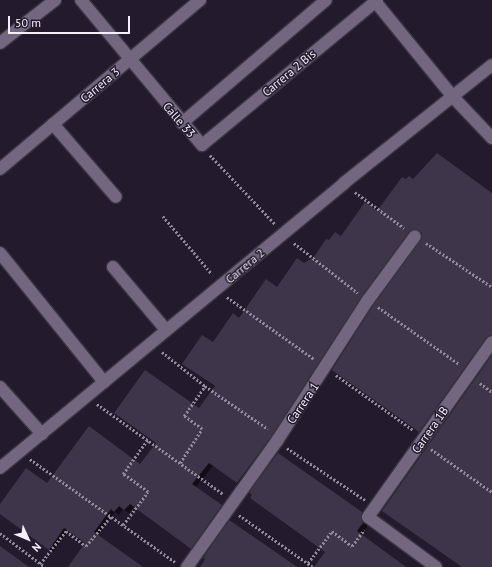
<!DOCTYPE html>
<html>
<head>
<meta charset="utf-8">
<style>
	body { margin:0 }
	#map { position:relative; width:492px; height:567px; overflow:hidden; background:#231a2d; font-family:"PT Sans",sans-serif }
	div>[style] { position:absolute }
	.shadow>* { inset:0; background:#0007 }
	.building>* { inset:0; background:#3f354a }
	.path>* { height:2.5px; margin-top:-1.25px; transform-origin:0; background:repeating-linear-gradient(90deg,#938b9c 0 2px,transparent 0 4px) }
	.roads { filter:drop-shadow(1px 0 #3b3443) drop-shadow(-1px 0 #3b3443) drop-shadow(0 1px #3b3443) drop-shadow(0 -1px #3b3443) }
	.minor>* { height:12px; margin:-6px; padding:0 6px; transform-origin:6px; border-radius:6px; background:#72677f }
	span { translate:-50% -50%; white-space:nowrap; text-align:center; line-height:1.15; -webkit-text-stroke:3px #231a2d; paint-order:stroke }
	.street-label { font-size:12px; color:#f5eefc }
	.north { position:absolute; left:8px; top:519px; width:40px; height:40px; -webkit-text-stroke:3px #231a2d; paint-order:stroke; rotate:134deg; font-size:11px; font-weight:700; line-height:16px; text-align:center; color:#f5eefc }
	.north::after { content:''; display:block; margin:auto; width:14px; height:18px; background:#f5eefc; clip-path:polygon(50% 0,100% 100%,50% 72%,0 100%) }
	.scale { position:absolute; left:8px; top:16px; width:122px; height:18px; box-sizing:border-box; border:2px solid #f5eefc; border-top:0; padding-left:5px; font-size:12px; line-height:14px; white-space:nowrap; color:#f5eefc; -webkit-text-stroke:3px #231a2d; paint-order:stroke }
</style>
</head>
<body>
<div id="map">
	<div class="shadow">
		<div style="clip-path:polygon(437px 154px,492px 193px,492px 340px,423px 435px,333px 370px,422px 241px,423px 234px,420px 232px,413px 235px,242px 486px,213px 466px,196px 487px,225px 510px,195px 552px,134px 506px,129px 513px,123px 509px,119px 515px,115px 512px,97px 535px,141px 567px,69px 567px,86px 544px,68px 531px,53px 552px,0 513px,0 505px,47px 484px,140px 465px,156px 443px,119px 417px,199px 410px,215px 387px,187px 367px,240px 319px,314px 258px,329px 242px,341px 237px,378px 212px,406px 181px,414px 181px)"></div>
		<div style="clip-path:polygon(251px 498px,362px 513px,365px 517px,367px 527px,361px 535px,405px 567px,315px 567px,326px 552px)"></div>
	</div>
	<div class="building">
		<div style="clip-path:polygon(437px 153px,492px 193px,492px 335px,486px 338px,419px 432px,332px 370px,374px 304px,421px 240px,422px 233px,415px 229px,409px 232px,362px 296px,271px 437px,237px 483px,209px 463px,192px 484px,222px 505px,191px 549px,130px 504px,124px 510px,119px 506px,114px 512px,111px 509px,94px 532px,143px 567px,68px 567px,85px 543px,64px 528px,49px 550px,0 514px,0 504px,26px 468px,47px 483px,89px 426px,140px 464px,156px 443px,114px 413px,145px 370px,199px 408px,215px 386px,182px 364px,202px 335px,213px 342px,233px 313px,239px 318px,266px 279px,277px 287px,297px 258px,304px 263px,314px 257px,326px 239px,329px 240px,335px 232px,341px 236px,365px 202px,377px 211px,402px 177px,406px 179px,409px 176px,413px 179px)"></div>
		<div style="clip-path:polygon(492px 355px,492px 567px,462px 567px,382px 511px)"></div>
		<div style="clip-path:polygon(278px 453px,362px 512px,361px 517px,363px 523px,357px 531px,406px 567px,314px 567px,325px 552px,250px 498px,252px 495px,249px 492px)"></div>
		<div style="clip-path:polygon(229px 520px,264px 544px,297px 567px,200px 567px,205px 559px,203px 558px)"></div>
		<div style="clip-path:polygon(0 546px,29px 567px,0 567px)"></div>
	</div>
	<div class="path">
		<div style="left:210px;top:155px;width:95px;rotate:46.7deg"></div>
		<div style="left:355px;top:192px;width:61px;rotate:36.3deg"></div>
		<div style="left:163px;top:216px;width:76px;rotate:49.8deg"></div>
		<div style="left:294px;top:243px;width:81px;rotate:38deg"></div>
		<div style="left:426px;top:243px;width:79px;rotate:33.7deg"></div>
		<div style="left:227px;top:297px;width:107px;rotate:35.5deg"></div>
		<div style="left:378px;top:307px;width:99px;rotate:35.1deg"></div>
		<div style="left:162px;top:352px;width:55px;rotate:38.3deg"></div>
		<div style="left:205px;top:386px;width:76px;rotate:34.3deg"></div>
		<div style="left:336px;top:375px;width:95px;rotate:35.5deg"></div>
		<div style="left:480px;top:383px;width:15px;rotate:37deg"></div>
		<div style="left:97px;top:404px;width:155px;rotate:35.5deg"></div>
		<div style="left:287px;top:448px;width:94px;rotate:33.7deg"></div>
		<div style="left:431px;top:449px;width:75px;rotate:35.2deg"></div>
		<div style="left:30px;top:459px;width:178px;rotate:35.4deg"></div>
		<div style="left:180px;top:463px;width:40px;rotate:-57.1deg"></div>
		<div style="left:202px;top:429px;width:22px;rotate:-144deg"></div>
		<div style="left:184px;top:416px;width:37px;rotate:-55deg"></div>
		<div style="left:239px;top:515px;width:90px;rotate:35.1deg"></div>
		<div style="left:123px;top:525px;width:41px;rotate:-52.9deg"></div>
		<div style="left:148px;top:492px;width:31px;rotate:-144deg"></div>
		<div style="left:123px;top:474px;width:43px;rotate:-54.5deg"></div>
		<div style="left:0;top:533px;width:56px;rotate:37.1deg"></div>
		<div style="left:308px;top:563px;width:40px;rotate:-53deg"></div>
		<div style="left:332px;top:531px;width:25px;rotate:37deg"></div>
		<div style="left:352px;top:546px;width:20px;rotate:-53deg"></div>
		<div style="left:40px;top:564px;width:42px;rotate:-51.8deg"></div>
		<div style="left:66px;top:531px;width:25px;rotate:37deg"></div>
		<div style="left:86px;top:546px;width:39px;rotate:-50deg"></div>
	</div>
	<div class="roads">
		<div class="minor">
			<div style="left:81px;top:0;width:189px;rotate:50.2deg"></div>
			<div style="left:202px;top:145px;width:227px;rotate:-39.6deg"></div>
			<div style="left:374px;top:0;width:125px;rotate:50.8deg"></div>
			<div style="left:453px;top:97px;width:57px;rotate:46.4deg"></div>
			<div style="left:0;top:43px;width:70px;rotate:-38deg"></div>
			<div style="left:182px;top:123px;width:189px;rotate:-40.5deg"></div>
			<div style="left:53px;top:124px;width:96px;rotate:49.2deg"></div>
			<div style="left:0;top:169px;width:262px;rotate:-40.2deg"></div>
			<div style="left:0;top:253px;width:166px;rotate:51.1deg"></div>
			<div style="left:113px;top:267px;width:82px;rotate:49.9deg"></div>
			<div style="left:0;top:387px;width:63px;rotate:48.2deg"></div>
			<div style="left:0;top:468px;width:447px;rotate:-39.6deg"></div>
			<div style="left:344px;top:183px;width:189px;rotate:-38.6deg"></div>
			<div style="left:187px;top:567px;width:155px;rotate:-54.5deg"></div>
			<div style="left:277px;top:441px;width:168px;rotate:-57.2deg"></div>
			<div style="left:368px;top:300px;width:79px;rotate:-53.7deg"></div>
			<div style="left:436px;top:567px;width:84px;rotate:-143.7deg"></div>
			<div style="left:368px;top:517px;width:214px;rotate:-54.7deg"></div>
		</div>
	</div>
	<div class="street-label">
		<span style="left:289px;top:73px;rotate:-40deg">Carrera 2 Bis</span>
		<span style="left:100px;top:85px;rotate:-40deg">Carrera 3</span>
		<span style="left:179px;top:120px;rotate:49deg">Calle 33</span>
		<span style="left:245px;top:266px;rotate:-40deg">Carrera 2</span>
		<span style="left:303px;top:403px;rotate:-56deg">Carrera 1</span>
		<span style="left:430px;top:430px;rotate:-55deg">Carrera 1B</span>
	</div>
	<div class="north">N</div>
	<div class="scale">50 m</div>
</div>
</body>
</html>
